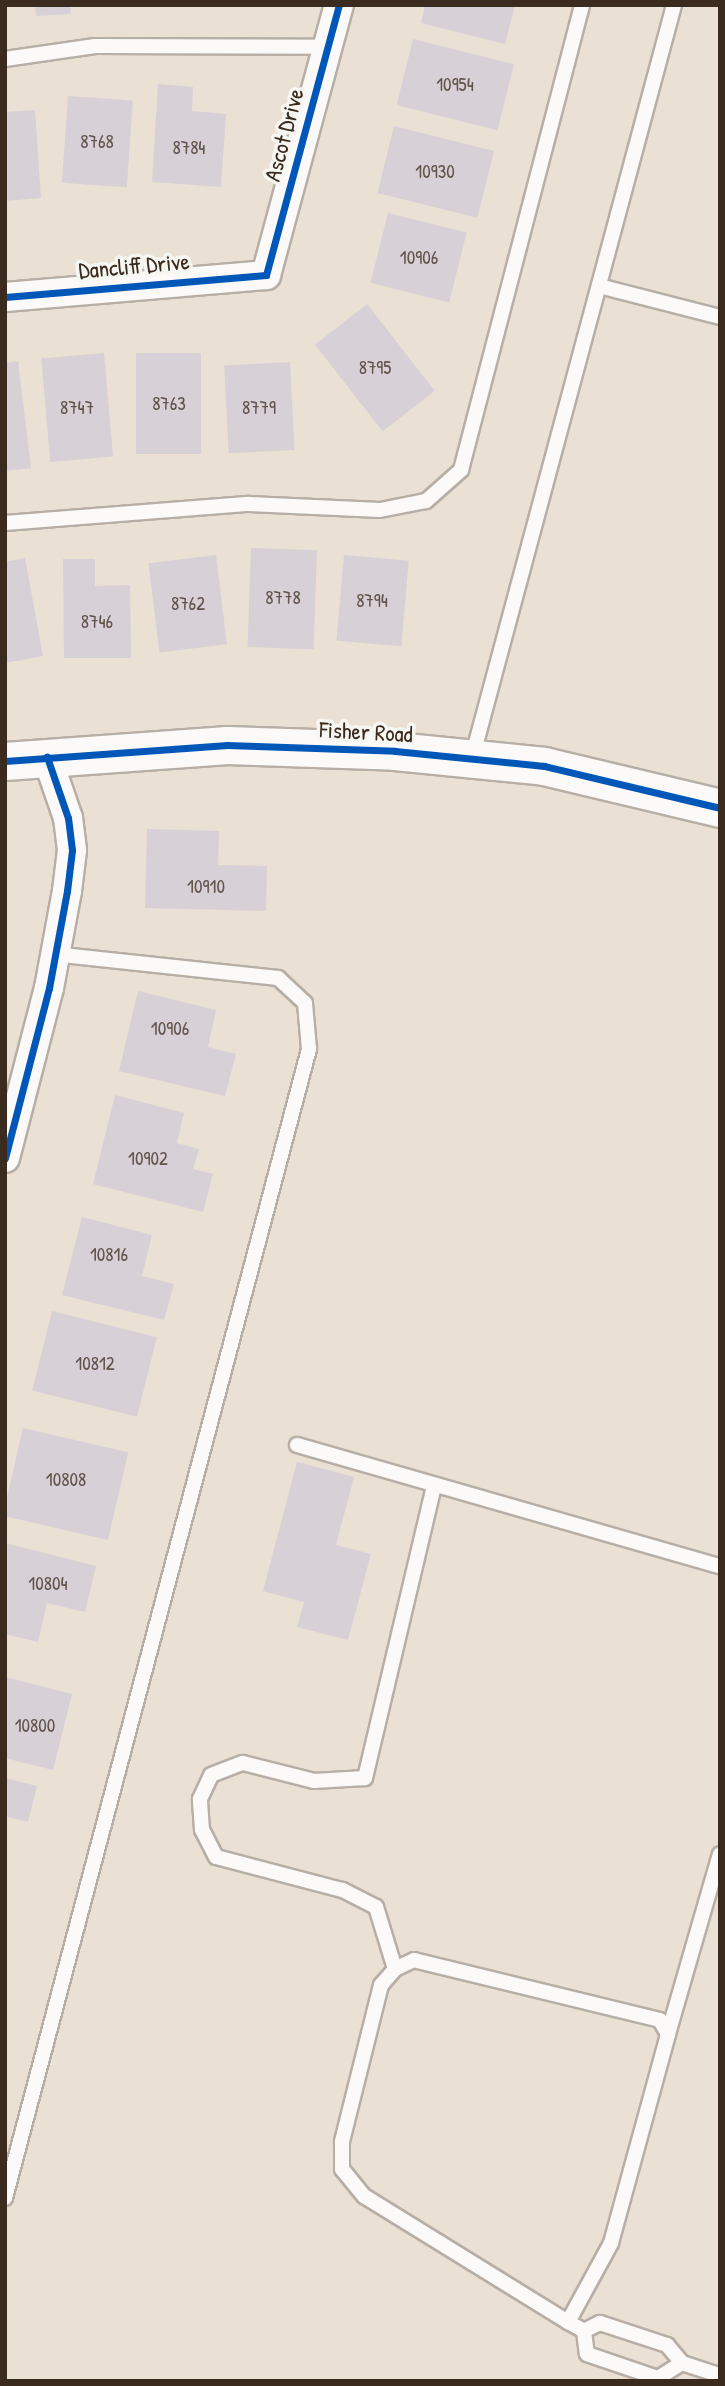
<!DOCTYPE html>
<html>
<head>
<meta charset="utf-8">
<style>
	body { margin:0 }
	#map { position:relative; width:725px; height:2386px; overflow:hidden; background:#ebe0d4; font-family:"Patrick Hand",sans-serif }
	div>[style] { position:absolute }
	.building>* { inset:0; background:#d7d0d6; transform-origin:0 0 }
	.roads { filter:drop-shadow(2px 0 #b7aea6) drop-shadow(-2px 0 #b7aea6) drop-shadow(0 2px #b7aea6) drop-shadow(0 -2px #b7aea6) }
	.service>* { height:14px; margin:-7px; padding:0 7px; transform-origin:7px; border-radius:7px; background:#fcfaf9 }
	.minor>* { height:28px; margin:-14px; padding:0 14px; transform-origin:14px; border-radius:14px; background:#fcfaf9 }
	.tertiary>* { height:37px; margin:-18.5px; padding:0 18.5px; transform-origin:18.5px; border-radius:18.5px; background:#fcfaf9 }
	.cycleway>* { height:7px; margin:-3.5px; padding:0 3.5px; transform-origin:3.5px; border-radius:3.5px; background:#0057b8 }
	span { translate:-50% -50%; white-space:nowrap; text-align:center; line-height:1.15; -webkit-text-stroke:7px #f6f6f2; paint-order:stroke }
	.number-label { font-size:19px; color:#62544c }
	.number-label span { -webkit-text-stroke-width:0 }
	.street-label { font-size:23px; color:#3b2a1e }
	.frame { position:absolute; inset:0; border:7px solid #3b2a1e; pointer-events:none }
</style>
</head>
<body>
<div id="map">
	<div class="building">
		<div style="clip-path:polygon(35px 5px,70px 5px,71px 14px,36px 16px)"></div>
		<div style="clip-path:polygon(425px 5px,515px 5px,505px 44px,421px 23px)"></div>
		<div style="left:413px;top:39px;width:104px;height:68px;rotate:14deg"></div>
		<div style="clip-path:polygon(158px 84px,193px 87px,192px 111px,226px 114px,221px 187px,152px 182px)"></div>
		<div style="left:68px;top:96px;width:65px;height:87px;rotate:4deg"></div>
		<div style="clip-path:polygon(35px 110px,41px 198px,5px 201px,5px 112px)"></div>
		<div style="left:394px;top:126px;width:103px;height:69px;rotate:14deg"></div>
		<div style="left:388px;top:213px;width:81px;height:72px;rotate:14deg"></div>
		<div style="left:367px;top:304px;width:110px;height:66px;rotate:52deg"></div>
		<div style="left:104px;top:353px;width:104px;height:63px;rotate:85deg"></div>
		<div style="left:136px;top:353px;width:65px;height:101px"></div>
		<div style="clip-path:polygon(18px 361px,31px 468px,5px 471px,5px 363px)"></div>
		<div style="left:290px;top:362px;width:88px;height:66px;rotate:87deg"></div>
		<div style="left:251px;top:548px;width:66px;height:99px;rotate:2deg"></div>
		<div style="left:216px;top:555px;width:90px;height:68px;rotate:83deg"></div>
		<div style="left:344px;top:555px;width:65px;height:86px;rotate:5deg"></div>
		<div style="clip-path:polygon(25px 558px,43px 656px,5px 663px,5px 562px)"></div>
		<div style="clip-path:polygon(63px 559px,95px 559px,95px 586px,130px 585px,131px 658px,64px 658px)"></div>
		<div style="clip-path:polygon(147px 829px,219px 831px,218px 865px,267px 866px,266px 911px,145px 908px)"></div>
		<div style="clip-path:polygon(138px 991px,216px 1010px,208px 1047px,236px 1054px,225px 1096px,119px 1071px)"></div>
		<div style="clip-path:polygon(115px 1095px,184px 1113px,177px 1143px,199px 1149px,193px 1169px,213px 1174px,203px 1212px,93px 1184px)"></div>
		<div style="clip-path:polygon(82px 1217px,152px 1235px,142px 1276px,174px 1284px,164px 1320px,62px 1295px)"></div>
		<div style="left:52px;top:1311px;width:108px;height:82px;rotate:14deg"></div>
		<div style="left:23px;top:1428px;width:108px;height:90px;rotate:13deg"></div>
		<div style="clip-path:polygon(297px 1462px,354px 1477px,336px 1545px,371px 1554px,348px 1640px,297px 1627px,304px 1602px,263px 1591px)"></div>
		<div style="clip-path:polygon(5px 1543px,96px 1566px,85px 1612px,47px 1603px,38px 1642px,5px 1634px)"></div>
		<div style="clip-path:polygon(5px 1677px,72px 1694px,53px 1770px,5px 1758px)"></div>
		<div style="clip-path:polygon(5px 1778px,37px 1786px,28px 1822px,5px 1816px)"></div>
	</div>
	<div class="roads">
		<div class="service">
			<div style="left:5px;top:59px;width:91px;rotate:-8.2deg"></div>
			<div style="left:95px;top:46px;width:233px;rotate:0.2deg"></div>
			<div style="left:599px;top:286px;width:125px;rotate:14.4deg"></div>
			<div style="left:5px;top:523px;width:245px;rotate:-4.5deg"></div>
			<div style="left:249px;top:504px;width:131px;rotate:2.6deg"></div>
			<div style="left:380px;top:510px;width:47px;rotate:-11.1deg"></div>
			<div style="left:426px;top:501px;width:47px;rotate:-41.5deg"></div>
			<div style="left:461px;top:470px;width:480px;rotate:-75.4deg"></div>
			<div style="left:472px;top:758px;width:780px;rotate:-74.98deg"></div>
			<div style="left:297px;top:1445px;width:440px;rotate:16deg"></div>
			<div style="left:395px;top:1969px;width:65px;rotate:-107deg"></div>
			<div style="left:376px;top:1907px;width:38px;rotate:-153deg"></div>
			<div style="left:342px;top:1890px;width:130px;rotate:-165.3deg"></div>
			<div style="left:216px;top:1857px;width:30px;rotate:-117deg"></div>
			<div style="left:202px;top:1830px;width:31px;rotate:-94deg"></div>
			<div style="left:200px;top:1799px;width:26px;rotate:-65deg"></div>
			<div style="left:211px;top:1775px;width:34px;rotate:-21deg"></div>
			<div style="left:243px;top:1763px;width:73px;rotate:14.2deg"></div>
			<div style="left:314px;top:1781px;width:51px;rotate:-3.4deg"></div>
			<div style="left:365px;top:1778px;width:300px;rotate:-76.7deg"></div>
			<div style="left:668px;top:2034px;width:187px;rotate:-73.9deg"></div>
			<div style="left:5px;top:2198px;width:1189px;rotate:-75.18deg"></div>
			<div style="left:309px;top:1049px;width:46px;rotate:-95deg"></div>
			<div style="left:305px;top:1003px;width:37px;rotate:-137deg"></div>
			<div style="left:278px;top:978px;width:224px;rotate:-173.9deg"></div>
			<div style="left:568px;top:2322px;width:90px;rotate:-61.4deg"></div>
			<div style="left:611px;top:2243px;width:217px;rotate:-74.7deg"></div>
			<div style="left:668px;top:2034px;width:16px;rotate:-120deg"></div>
			<div style="left:660px;top:2020px;width:253px;rotate:-166.3deg"></div>
			<div style="left:414px;top:1960px;width:21px;rotate:155deg"></div>
			<div style="left:395px;top:1969px;width:21px;rotate:131deg"></div>
			<div style="left:381px;top:1985px;width:162px;rotate:104deg"></div>
			<div style="left:342px;top:2142px;width:27px;rotate:90deg"></div>
			<div style="left:342px;top:2169px;width:35px;rotate:51deg"></div>
			<div style="left:364px;top:2196px;width:240px;rotate:31.7deg"></div>
			<div style="left:568px;top:2322px;width:18px;rotate:29deg"></div>
			<div style="left:584px;top:2331px;width:18px;rotate:-27deg"></div>
			<div style="left:600px;top:2323px;width:71px;rotate:18.2deg"></div>
			<div style="left:667px;top:2345px;width:23px;rotate:50deg"></div>
			<div style="left:682px;top:2363px;width:40px;rotate:18deg"></div>
			<div style="left:584px;top:2331px;width:23px;rotate:83deg"></div>
			<div style="left:587px;top:2354px;width:75px;rotate:18.7deg"></div>
			<div style="left:658px;top:2378px;width:28px;rotate:-32deg"></div>
		</div>
		<div class="minor">
			<div style="left:5px;top:297px;width:262px;rotate:-4.8deg"></div>
			<div style="left:266px;top:275px;width:280px;rotate:-74.9deg"></div>
			<div style="left:5px;top:1158px;width:176px;rotate:-75.5deg"></div>
			<div style="left:49px;top:988px;width:99px;rotate:-79.5deg"></div>
			<div style="left:67px;top:891px;width:41px;rotate:-83deg"></div>
			<div style="left:72px;top:850px;width:32px;rotate:-97deg"></div>
			<div style="left:68px;top:818px;width:65px;rotate:-109deg"></div>
		</div>
		<div class="tertiary">
			<div style="left:5px;top:761px;width:223px;rotate:-4.1deg"></div>
			<div style="left:227px;top:745px;width:168px;rotate:2deg"></div>
			<div style="left:395px;top:751px;width:150px;rotate:5.7deg"></div>
			<div style="left:544px;top:766px;width:181px;rotate:13.4deg"></div>
		</div>
	</div>
	<div class="cycleway">
		<div style="left:5px;top:297px;width:262px;rotate:-4.8deg"></div>
		<div style="left:266px;top:275px;width:280px;rotate:-74.9deg"></div>
		<div style="left:5px;top:761px;width:223px;rotate:-4.1deg"></div>
		<div style="left:227px;top:745px;width:168px;rotate:2deg"></div>
		<div style="left:395px;top:751px;width:150px;rotate:5.7deg"></div>
		<div style="left:544px;top:766px;width:181px;rotate:13.4deg"></div>
		<div style="left:5px;top:1158px;width:176px;rotate:-75.5deg"></div>
		<div style="left:49px;top:988px;width:99px;rotate:-79.5deg"></div>
		<div style="left:67px;top:891px;width:41px;rotate:-83deg"></div>
		<div style="left:72px;top:850px;width:32px;rotate:-97deg"></div>
		<div style="left:68px;top:818px;width:65px;rotate:-109deg"></div>
	</div>
	<div class="number-label">
		<span style="left:455px;top:85px">10954</span>
		<span style="left:97px;top:142px">8768</span>
		<span style="left:189px;top:148px">8784</span>
		<span style="left:435px;top:172px">10930</span>
		<span style="left:419px;top:258px">10906</span>
		<span style="left:375px;top:368px">8795</span>
		<span style="left:169px;top:404px">8763</span>
		<span style="left:77px;top:408px">8747</span>
		<span style="left:259px;top:408px">8779</span>
		<span style="left:283px;top:598px">8778</span>
		<span style="left:372px;top:601px">8794</span>
		<span style="left:188px;top:604px">8762</span>
		<span style="left:97px;top:622px">8746</span>
		<span style="left:206px;top:887px">10910</span>
		<span style="left:170px;top:1029px">10906</span>
		<span style="left:148px;top:1159px">10902</span>
		<span style="left:109px;top:1255px">10816</span>
		<span style="left:95px;top:1364px">10812</span>
		<span style="left:66px;top:1480px">10808</span>
		<span style="left:48px;top:1584px">10804</span>
		<span style="left:35px;top:1726px">10800</span>
	</div>
	<div class="street-label">
		<span style="left:284px;top:135px;rotate:-75deg">Ascot Drive</span>
		<span style="left:134px;top:266px;rotate:-5deg">Dancliff Drive</span>
		<span style="left:366px;top:732px;rotate:3deg">Fisher Road</span>
	</div>
	<div class="frame"></div>
</div>
</body>
</html>
